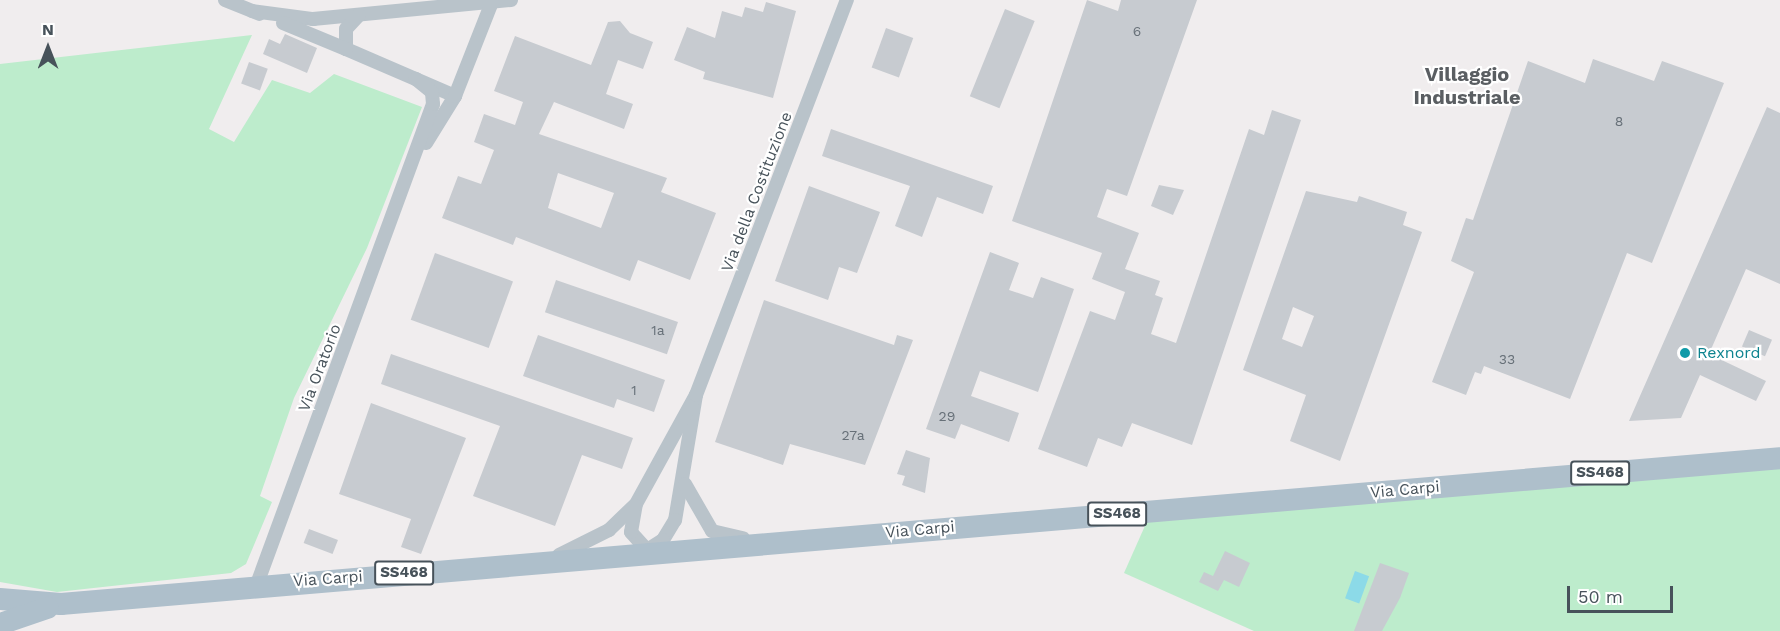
<!DOCTYPE html>
<html>
<head>
<meta charset="utf-8">
<style>
	body { margin:0 }
	#map { position:relative; width:1780px; height:631px; overflow:hidden; background:#f0edee; font-family:"Work Sans",sans-serif }
	div>[style] { position:absolute }
	.green>* { inset:0; background:#bdeccc }
	.water>* { inset:0; background:#8cdae8; transform-origin:0 0 }
	.building>* { inset:0; background:#c7cbd0; transform-origin:0 0 }
	.minor>* { height:14px; margin:-7px; padding:0 7px; transform-origin:7px; border-radius:7px; background:#b9c3ca }
	.primary>* { height:22px; margin:-11px; padding:0 11px; transform-origin:11px; border-radius:11px; background:#aebfcb }
	.dots>* { width:16px; height:16px; translate:-50% -50%; box-sizing:border-box; border:3px solid #fff; border-radius:50% }
	span { translate:-50% -50%; white-space:nowrap; text-align:center; line-height:1.15; -webkit-text-stroke:4.5px #fff; paint-order:stroke }
	.number-label { font-size:14px; color:#677078 }
	.number-label span { -webkit-text-stroke-width:0 }
	.shield-label span { padding:2px 4px; background:#fff; border:2px solid; border-radius:4px; -webkit-text-stroke-width:0 }
	.shield-label { font-size:15px; color:#47525a; font-weight:700 }
	.street-label { font-size:16px; color:#47525a }
	.culture-label { font-size:16px; color:#0d838f }
	.left { translate:0 -50%; text-align:left }
	.quarter-label { font-size:20px; color:#5a5e62; font-weight:700 }
	.north { position:absolute; left:18px; top:18px; width:60px; height:60px; -webkit-text-stroke:4px #fff; paint-order:stroke; rotate:0deg; font-size:16px; font-weight:700; line-height:24px; text-align:center; color:#47525a }
	.north::after { content:''; display:block; margin:auto; width:21px; height:27px; background:#47525a; clip-path:polygon(50% 0,100% 100%,50% 72%,0 100%) }
	.scale { position:absolute; left:1567px; top:586px; width:106px; height:27px; box-sizing:border-box; border:3px solid #47525a; border-top:0; padding-left:8px; font-size:18px; line-height:21px; white-space:nowrap; color:#47525a; -webkit-text-stroke:4px #fff; paint-order:stroke }
</style>
</head>
<body>
<div id="map">
	<div class="green">
		<div style="clip-path:polygon(252px 35px,209px 129px,234px 142px,272px 80px,310px 93px,334px 74px,422px 107px,367px 248px,294px 398px,260px 496px,272px 502px,246px 564px,231px 573px,57px 592px,0 582px,0 64px)"></div>
		<div style="clip-path:polygon(1780px 462px,1780px 631px,1254px 631px,1124px 573px,1148px 519px)"></div>
	</div>
	<div class="water">
		<div style="left:1355px;top:571px;width:15px;height:29px;rotate:20deg"></div>
	</div>
	<div class="building">
		<div style="clip-path:polygon(1087px 0,1118px 11px,1121px 0,1197px 0,1127px 196px,1107px 189px,1097px 217px,1139px 233px,1125px 269px,1160px 281px,1155px 295px,1163px 298px,1151px 334px,1176px 343px,1249px 129px,1264px 135px,1272px 110px,1301px 120px,1192px 445px,1132px 423px,1122px 447px,1098px 438px,1087px 467px,1038px 449px,1090px 311px,1115px 320px,1125px 292px,1092px 279px,1102px 253px,1012px 221px)"></div>
		<div style="clip-path:polygon(766px 2px,796px 11px,773px 98px,703px 79px,705px 72px,674px 60px,687px 27px,715px 38px,722px 11px,742px 17px,745px 7px,763px 12px)"></div>
		<div style="left:1005px;top:9px;width:32px;height:94px;rotate:22deg"></div>
		<div style="clip-path:polygon(evenodd,620px 21px,630px 33px,653px 42px,643px 69px,618px 60px,606px 94px,633px 104px,624px 129px,554px 102px,539px 134px,667px 178px,661px 192px,716px 213px,690px 280px,638px 260px,630px 281px,516px 237px,513px 245px,442px 218px,458px 176px,481px 184px,494px 150px,474px 142px,484px 114px,515px 125px,523px 102px,494px 91px,515px 36px,591px 65px,608px 22px,620px 21px,558px 173px,614px 193px,601px 228px,548px 208px,558px 173px)"></div>
		<div style="left:886px;top:28px;width:29px;height:42px;rotate:20deg"></div>
		<div style="clip-path:polygon(285px 34px,317px 48px,307px 73px,263px 54px,269px 39px,280px 44px)"></div>
		<div style="clip-path:polygon(1593px 59px,1654px 81px,1662px 61px,1724px 83px,1652px 263px,1627px 253px,1570px 399px,1484px 366px,1481px 374px,1475px 372px,1466px 395px,1432px 382px,1474px 272px,1451px 261px,1466px 218px,1473px 220px,1528px 61px,1585px 83px)"></div>
		<div style="left:249px;top:62px;width:20px;height:23px;rotate:20deg"></div>
		<div style="clip-path:polygon(1767px 107px,1780px 113px,1780px 284px,1746px 269px,1709px 354px,1766px 381px,1756px 401px,1700px 375px,1681px 418px,1629px 421px)"></div>
		<div style="clip-path:polygon(831px 129px,993px 186px,983px 214px,937px 197px,922px 237px,895px 226px,910px 186px,822px 156px)"></div>
		<div style="clip-path:polygon(1159px 185px,1184px 190px,1173px 215px,1151px 206px)"></div>
		<div style="clip-path:polygon(809px 186px,880px 212px,857px 273px,839px 267px,828px 300px,775px 281px)"></div>
		<div style="clip-path:polygon(evenodd,1306px 191px,1357px 202px,1359px 196px,1407px 212px,1403px 225px,1422px 232px,1340px 461px,1290px 441px,1306px 395px,1243px 370px,1306px 191px,1293px 307px,1314px 316px,1302px 347px,1282px 339px,1293px 307px)"></div>
		<div style="clip-path:polygon(990px 252px,1019px 263px,1009px 290px,1033px 298px,1041px 277px,1074px 289px,1038px 392px,980px 371px,971px 396px,1019px 413px,1009px 442px,961px 424px,955px 439px,926px 429px)"></div>
		<div style="left:435px;top:253px;width:83px;height:71px;rotate:20deg"></div>
		<div style="left:556px;top:280px;width:129px;height:34px;rotate:19deg"></div>
		<div style="clip-path:polygon(764px 300px,894px 345px,897px 335px,913px 340px,865px 465px,790px 444px,783px 465px,715px 442px)"></div>
		<div style="left:1749px;top:330px;width:25px;height:18px;rotate:23deg"></div>
		<div style="clip-path:polygon(538px 335px,665px 380px,654px 412px,617px 399px,614px 408px,523px 376px)"></div>
		<div style="clip-path:polygon(391px 354px,633px 438px,622px 469px,582px 455px,555px 526px,473px 496px,500px 426px,381px 384px)"></div>
		<div style="clip-path:polygon(371px 403px,466px 438px,421px 554px,401px 547px,411px 519px,339px 494px)"></div>
		<div style="clip-path:polygon(906px 450px,930px 458px,925px 493px,902px 485px,905px 476px,897px 474px)"></div>
		<div style="left:309px;top:529px;width:31px;height:15px;rotate:21deg"></div>
		<div style="clip-path:polygon(1225px 551px,1250px 563px,1239px 587px,1224px 580px,1218px 591px,1199px 582px,1204px 572px,1213px 576px)"></div>
		<div style="clip-path:polygon(1380px 563px,1409px 573px,1400px 598px,1382px 631px,1354px 631px)"></div>
	</div>
	<div class="minor">
		<div style="left:225px;top:0;width:37px;rotate:22deg"></div>
		<div style="left:252px;top:11px;width:62px;rotate:7.5deg"></div>
		<div style="left:313px;top:19px;width:199px;rotate:-5.5deg"></div>
		<div style="left:359px;top:15px;width:19px;rotate:133deg"></div>
		<div style="left:346px;top:29px;width:20px;rotate:90deg"></div>
		<div style="left:346px;top:49px;width:119px;rotate:23.3deg"></div>
		<div style="left:283px;top:23px;width:68px;rotate:22.4deg"></div>
		<div style="left:426px;top:143px;width:55px;rotate:-58.3deg"></div>
		<div style="left:455px;top:96px;width:101px;rotate:-68.5deg"></div>
		<div style="left:696px;top:395px;width:127px;rotate:99.5deg"></div>
		<div style="left:675px;top:520px;width:23px;rotate:121deg"></div>
		<div style="left:663px;top:540px;width:19px;rotate:148deg"></div>
		<div style="left:647px;top:550px;width:24px;rotate:-132deg"></div>
		<div style="left:631px;top:532px;width:28px;rotate:-80deg"></div>
		<div style="left:636px;top:504px;width:124px;rotate:-61.2deg"></div>
		<div style="left:696px;top:395px;width:423px;rotate:-69.1deg"></div>
		<div style="left:685px;top:484px;width:54px;rotate:60.1deg"></div>
		<div style="left:712px;top:531px;width:32px;rotate:13deg"></div>
		<div style="left:559px;top:555px;width:56px;rotate:-26.6deg"></div>
		<div style="left:609px;top:530px;width:35px;rotate:-44deg"></div>
		<div style="left:257px;top:584px;width:511px;rotate:-69.86deg"></div>
		<div style="left:433px;top:104px;width:12px;rotate:-95deg"></div>
		<div style="left:432px;top:92px;width:21px;rotate:-141deg"></div>
	</div>
	<div class="primary">
		<div style="left:0;top:599px;width:61px;rotate:4.7deg"></div>
		<div style="left:61px;top:604px;width:1725px;rotate:-4.85deg"></div>
		<div style="left:0;top:624px;width:50px;rotate:-18.8deg"></div>
	</div>
	<div class="dots">
		<div style="left:1685px;top:353px;background:#0f9aa8"></div>
	</div>
	<div class="number-label">
		<span style="left:1137px;top:31px">6</span>
		<span style="left:1619px;top:121px">8</span>
		<span style="left:658px;top:330px">1a</span>
		<span style="left:1507px;top:359px">33</span>
		<span style="left:634px;top:390px">1</span>
		<span style="left:947px;top:416px">29</span>
		<span style="left:853px;top:435px">27a</span>
	</div>
	<div class="shield-label">
		<span style="left:1600px;top:473px">SS468</span>
		<span style="left:1117px;top:514px">SS468</span>
		<span style="left:404px;top:573px">SS468</span>
	</div>
	<div class="street-label">
		<span style="left:757px;top:192px;rotate:-69deg">Via della Costituzione</span>
		<span style="left:320px;top:368px;rotate:-69deg">Via Oratorio</span>
		<span style="left:1405px;top:490px;rotate:-5deg">Via Carpi</span>
		<span style="left:920px;top:530px;rotate:-5deg">Via Carpi</span>
		<span style="left:328px;top:579px;rotate:-4deg">Via Carpi</span>
	</div>
	<div class="culture-label">
		<span class="left" style="left:1697px;top:353px">Rexnord</span>
	</div>
	<div class="quarter-label">
		<span style="left:1467px;top:86px">Villaggio<br>Industriale</span>
	</div>
	<div class="north">N</div>
	<div class="scale">50 m</div>
</div>
</body>
</html>
